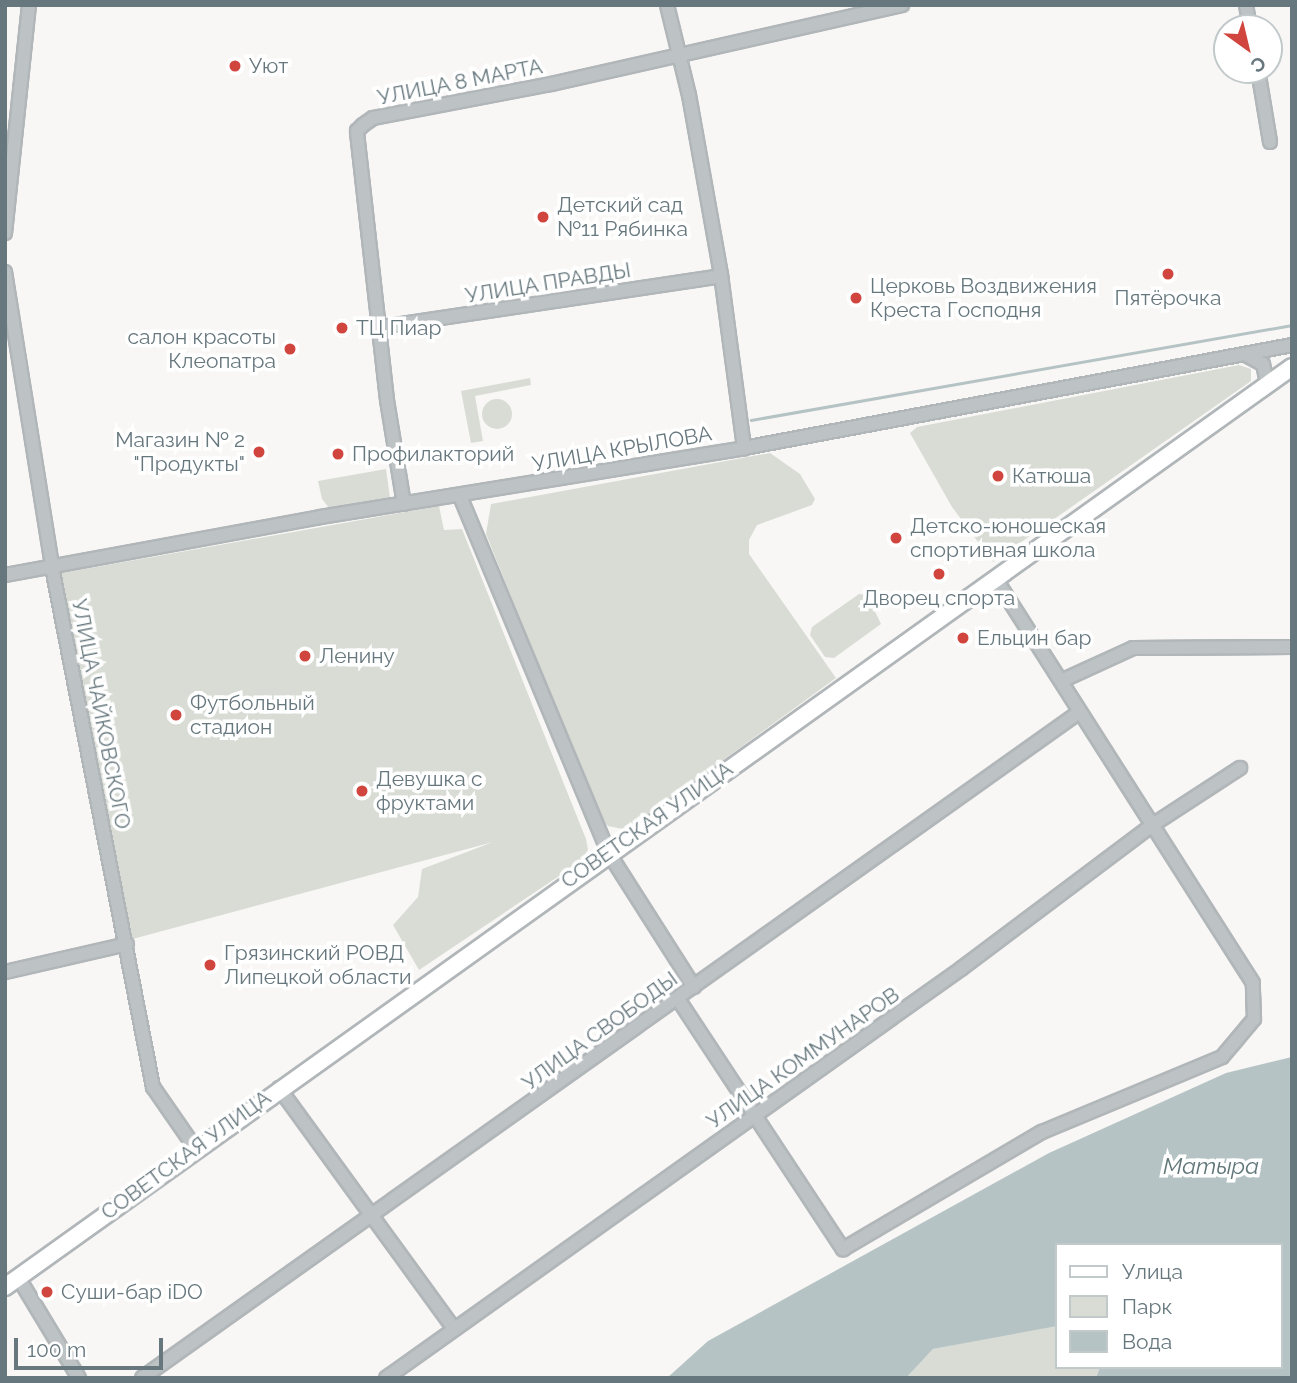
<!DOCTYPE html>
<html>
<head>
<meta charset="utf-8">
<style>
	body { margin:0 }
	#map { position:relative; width:1297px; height:1383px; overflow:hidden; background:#f8f7f5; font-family:Raleway,sans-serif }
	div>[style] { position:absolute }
	.green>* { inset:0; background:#d9dcd5 }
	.round { border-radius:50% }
	.water>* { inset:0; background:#b5c3c4 }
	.stream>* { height:2.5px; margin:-1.25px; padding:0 1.25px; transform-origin:1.25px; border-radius:1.25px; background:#b5c3c4 }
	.roads { filter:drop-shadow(2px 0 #b1b6b9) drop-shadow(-2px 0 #b1b6b9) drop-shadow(0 2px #b1b6b9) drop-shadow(0 -2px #b1b6b9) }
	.minor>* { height:12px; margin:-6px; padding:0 6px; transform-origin:6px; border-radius:6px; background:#bdc2c4 }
	.major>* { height:16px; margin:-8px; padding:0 8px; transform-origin:8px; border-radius:8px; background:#fff }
	.dots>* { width:19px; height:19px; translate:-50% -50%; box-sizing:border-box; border:4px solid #fff; border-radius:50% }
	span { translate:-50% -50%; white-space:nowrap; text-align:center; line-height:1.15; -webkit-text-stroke:7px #fff; paint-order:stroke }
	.poi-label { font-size:21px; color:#66777d }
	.left { translate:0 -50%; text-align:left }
	.right { translate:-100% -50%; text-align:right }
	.street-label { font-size:21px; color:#66777d }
	.water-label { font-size:23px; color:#607678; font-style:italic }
	.frame { position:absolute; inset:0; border:7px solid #66777d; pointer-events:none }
	.legend { position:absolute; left:1055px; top:1243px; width:228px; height:126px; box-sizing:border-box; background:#fff; border:2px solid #c2c9cb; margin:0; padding:9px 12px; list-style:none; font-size:21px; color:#66777d }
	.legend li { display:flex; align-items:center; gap:14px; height:35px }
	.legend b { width:35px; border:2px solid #c2c9cb }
	.north { position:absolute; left:1213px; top:14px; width:70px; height:70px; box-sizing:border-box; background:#fff; border:2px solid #c2c9cb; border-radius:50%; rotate:146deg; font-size:19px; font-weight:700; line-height:28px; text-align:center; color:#66777d }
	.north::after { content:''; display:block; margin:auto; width:24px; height:32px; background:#d0453d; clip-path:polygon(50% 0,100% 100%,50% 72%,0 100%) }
	.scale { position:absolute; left:14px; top:1338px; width:149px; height:32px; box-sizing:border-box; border:4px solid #66777d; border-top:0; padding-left:9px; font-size:21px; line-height:24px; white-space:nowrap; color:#66777d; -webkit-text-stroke:5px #fff; paint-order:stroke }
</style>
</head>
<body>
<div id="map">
	<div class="green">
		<div style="clip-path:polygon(1239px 365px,1251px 369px,1251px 381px,993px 562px,952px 507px,910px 433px,917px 427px)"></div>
		<div style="clip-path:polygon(530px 378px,531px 385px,475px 396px,483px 441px,471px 443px,461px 391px)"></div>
		<div class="round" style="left:482px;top:399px;width:30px;height:30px"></div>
		<div style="clip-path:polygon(770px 453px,800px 474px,815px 499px,812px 505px,757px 525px,749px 540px,749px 554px,836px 678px,627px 830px,608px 826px,600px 818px,486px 534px,491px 504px)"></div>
		<div style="clip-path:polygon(386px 469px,390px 498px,329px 508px,322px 499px,318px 481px)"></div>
		<div style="clip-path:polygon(439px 506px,444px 530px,462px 529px,586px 839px,588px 850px,580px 862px,419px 970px,393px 925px,418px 897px,422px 869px,493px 842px,129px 940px,57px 574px)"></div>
		<div style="clip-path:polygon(859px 594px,867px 595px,881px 624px,834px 658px,825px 657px,810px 635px,812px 627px)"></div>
		<div style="clip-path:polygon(1056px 1325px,1057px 1367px,1100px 1367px,1096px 1378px,906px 1378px,933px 1349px)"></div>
	</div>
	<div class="water">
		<div style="clip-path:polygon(1292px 1057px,1292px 1378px,1096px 1378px,1100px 1367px,1281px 1367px,1281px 1245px,1057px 1245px,1057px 1326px,933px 1349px,906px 1378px,667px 1378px,708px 1341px,1049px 1153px,1226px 1073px)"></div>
	</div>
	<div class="stream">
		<div style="left:751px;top:420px;width:549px;rotate:-9.96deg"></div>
	</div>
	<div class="roads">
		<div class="minor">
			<div style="left:667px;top:5px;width:93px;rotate:76.3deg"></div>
			<div style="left:689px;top:95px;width:183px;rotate:79.9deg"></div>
			<div style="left:721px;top:275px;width:175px;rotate:82.4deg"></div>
			<div style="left:1246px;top:5px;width:23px;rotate:80deg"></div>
			<div style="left:1258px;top:70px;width:73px;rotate:80.5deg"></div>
			<div style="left:5px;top:233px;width:229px;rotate:-84deg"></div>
			<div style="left:5px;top:272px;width:299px;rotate:80.9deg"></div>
			<div style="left:52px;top:567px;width:530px;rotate:79.01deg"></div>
			<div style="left:153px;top:1087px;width:75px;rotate:55.3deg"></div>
			<div style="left:381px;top:327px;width:344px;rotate:-8.5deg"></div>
			<div style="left:1244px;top:354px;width:21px;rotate:28deg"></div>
			<div style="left:1263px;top:364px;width:19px;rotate:78deg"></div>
			<div style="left:460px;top:496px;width:386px;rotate:67.4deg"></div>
			<div style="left:608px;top:852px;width:160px;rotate:57.5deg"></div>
			<div style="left:404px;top:504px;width:105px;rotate:-99.3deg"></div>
			<div style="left:387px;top:400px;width:271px;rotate:-96.4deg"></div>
			<div style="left:357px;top:131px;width:8px;rotate:-45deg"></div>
			<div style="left:363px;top:125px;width:12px;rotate:-35deg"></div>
			<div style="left:373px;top:118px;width:181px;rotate:-10.8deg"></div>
			<div style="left:551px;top:84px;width:360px;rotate:-12.7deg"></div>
			<div style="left:5px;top:575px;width:320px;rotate:-10.4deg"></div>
			<div style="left:320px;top:517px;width:430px;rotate:-9.2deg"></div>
			<div style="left:744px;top:448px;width:558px;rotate:-10.64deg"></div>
			<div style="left:1061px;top:681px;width:79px;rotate:-24.6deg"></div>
			<div style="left:1133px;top:648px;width:159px;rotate:-0.4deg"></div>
			<div style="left:5px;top:972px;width:125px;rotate:-12.9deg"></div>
			<div style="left:678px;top:999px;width:300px;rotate:56.6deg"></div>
			<div style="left:843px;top:1249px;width:231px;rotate:-30.5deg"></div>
			<div style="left:1042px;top:1132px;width:195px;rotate:-22.6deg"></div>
			<div style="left:1222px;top:1057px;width:50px;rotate:-49.9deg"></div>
			<div style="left:1254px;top:1019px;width:36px;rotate:-92deg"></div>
			<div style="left:1253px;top:983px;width:479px;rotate:-122.5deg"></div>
			<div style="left:279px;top:1088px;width:298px;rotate:54deg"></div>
			<div style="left:18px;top:1277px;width:118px;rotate:58.9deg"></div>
			<div style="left:142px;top:1378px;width:1148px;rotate:-35.39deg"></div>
			<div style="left:386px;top:1378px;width:707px;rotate:-35.44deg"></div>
			<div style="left:962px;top:968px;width:240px;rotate:-36.9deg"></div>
			<div style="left:1154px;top:824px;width:103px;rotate:-33.1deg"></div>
		</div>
		<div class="major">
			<div style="left:5px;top:1287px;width:1582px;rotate:-35.56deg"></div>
		</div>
	</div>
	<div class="dots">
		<div style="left:235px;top:66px;background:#d0453d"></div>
		<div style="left:543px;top:217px;background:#d0453d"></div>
		<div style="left:1168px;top:274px;background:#d0453d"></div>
		<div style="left:856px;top:298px;background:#d0453d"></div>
		<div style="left:342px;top:328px;background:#d0453d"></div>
		<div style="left:290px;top:349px;background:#d0453d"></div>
		<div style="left:259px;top:452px;background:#d0453d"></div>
		<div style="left:338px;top:454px;background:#d0453d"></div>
		<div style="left:998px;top:476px;background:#d0453d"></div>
		<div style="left:896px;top:538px;background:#d0453d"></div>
		<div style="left:939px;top:574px;background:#d0453d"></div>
		<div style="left:963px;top:638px;background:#d0453d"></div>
		<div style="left:305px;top:656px;background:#d0453d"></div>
		<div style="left:176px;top:715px;background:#d0453d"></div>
		<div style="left:362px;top:791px;background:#d0453d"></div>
		<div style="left:210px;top:965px;background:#d0453d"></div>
		<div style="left:47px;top:1292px;background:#d0453d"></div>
	</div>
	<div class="poi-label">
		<span class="left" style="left:249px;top:66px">Уют</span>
		<span class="left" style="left:557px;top:217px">Детский сад<br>№11 Рябинка</span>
		<span class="left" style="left:870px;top:298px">Церковь Воздвижения<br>Креста Господня</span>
		<span style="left:1168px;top:298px">Пятёрочка</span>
		<span class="left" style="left:356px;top:328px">ТЦ Пиар</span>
		<span class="right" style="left:276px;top:349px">салон красоты<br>Клеопатра</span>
		<span class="right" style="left:245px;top:452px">Магазин № 2<br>"Продукты"</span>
		<span class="left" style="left:352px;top:454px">Профилакторий</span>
		<span class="left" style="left:1012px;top:476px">Катюша</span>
		<span class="left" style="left:910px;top:538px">Детско-юношеская<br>спортивная школа</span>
		<span style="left:939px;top:598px">Дворец спорта</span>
		<span class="left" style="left:977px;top:638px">Ельцин бар</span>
		<span class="left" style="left:319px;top:656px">Ленину</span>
		<span class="left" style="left:190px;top:715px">Футбольный<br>стадион</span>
		<span class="left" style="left:376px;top:791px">Девушка с<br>фруктами</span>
		<span class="left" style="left:224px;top:965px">Грязинский РОВД<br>Липецкой области</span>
		<span class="left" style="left:61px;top:1292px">Суши-бар iDO</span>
	</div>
	<div class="street-label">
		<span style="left:460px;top:82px;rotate:-11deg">УЛИЦА 8 МАРТА</span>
		<span style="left:548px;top:283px;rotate:-9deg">УЛИЦА ПРАВДЫ</span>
		<span style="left:622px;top:449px;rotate:-10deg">УЛИЦА КРЫЛОВА</span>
		<span style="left:101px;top:714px;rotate:79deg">УЛИЦА ЧАЙКОВСКОГО</span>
		<span style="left:647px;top:825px;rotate:-35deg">СОВЕТСКАЯ УЛИЦА</span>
		<span style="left:600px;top:1031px;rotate:-36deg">УЛИЦА СВОБОДЫ</span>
		<span style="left:803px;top:1058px;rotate:-35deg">УЛИЦА КОММУНАРОВ</span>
		<span style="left:186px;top:1155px;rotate:-36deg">СОВЕТСКАЯ УЛИЦА</span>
	</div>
	<div class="water-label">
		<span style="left:1211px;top:1166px">Матыра</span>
	</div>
	<div class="frame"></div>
	<ul class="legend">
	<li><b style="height:9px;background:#fff"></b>Улица</li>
	<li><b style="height:19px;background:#d9dcd5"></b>Парк</li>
	<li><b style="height:19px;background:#b5c3c4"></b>Вода</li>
	</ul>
	<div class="north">С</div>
	<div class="scale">100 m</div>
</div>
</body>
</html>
